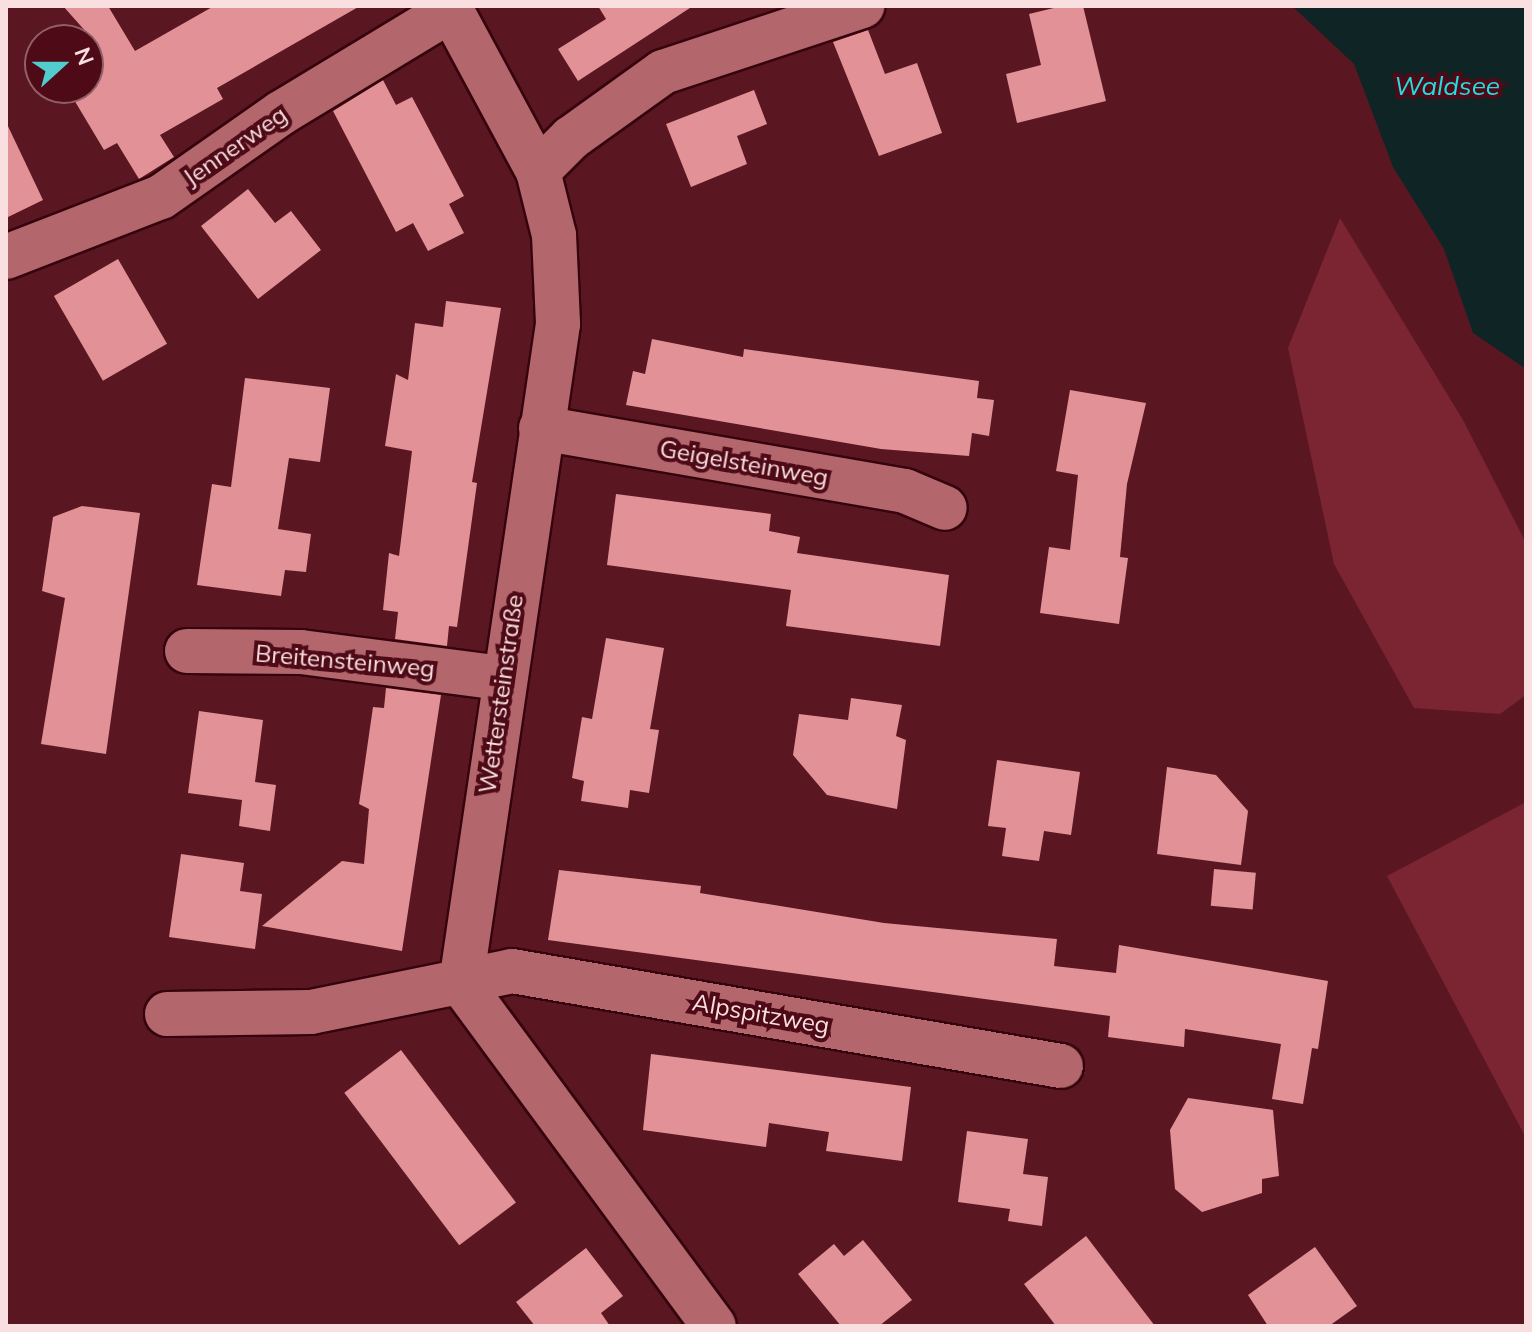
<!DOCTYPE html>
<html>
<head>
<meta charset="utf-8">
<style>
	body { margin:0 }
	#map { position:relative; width:1532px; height:1332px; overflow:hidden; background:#5a1721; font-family:Mulish,sans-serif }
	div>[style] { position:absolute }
	.green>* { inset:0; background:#7a2531 }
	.water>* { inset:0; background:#0f2525 }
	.building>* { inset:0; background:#e29297; transform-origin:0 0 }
	.roads { filter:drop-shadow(2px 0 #36040d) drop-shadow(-2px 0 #36040d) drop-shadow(0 2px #36040d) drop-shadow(0 -2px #36040d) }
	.minor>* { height:44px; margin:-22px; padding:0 22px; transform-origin:22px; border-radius:22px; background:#b3676c }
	span { translate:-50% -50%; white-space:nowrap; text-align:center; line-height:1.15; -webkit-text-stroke:8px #4e0a17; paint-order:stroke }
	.street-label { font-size:24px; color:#f9dfdf }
	.water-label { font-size:26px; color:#22dee0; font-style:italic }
	.frame { position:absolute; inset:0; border:8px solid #f9dfdf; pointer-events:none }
	.north { position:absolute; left:24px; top:24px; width:80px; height:80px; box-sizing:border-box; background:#4e0a17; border:2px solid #925f67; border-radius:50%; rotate:69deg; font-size:22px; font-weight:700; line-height:32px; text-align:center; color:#f9dfdf }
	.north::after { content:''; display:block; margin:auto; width:28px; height:36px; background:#52cdce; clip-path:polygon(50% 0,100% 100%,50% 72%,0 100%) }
</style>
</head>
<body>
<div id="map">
	<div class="green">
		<div style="clip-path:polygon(1340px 218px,1463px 420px,1526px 543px,1526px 695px,1500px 714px,1414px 708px,1334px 564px,1288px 348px)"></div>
		<div style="clip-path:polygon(1526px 802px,1526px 1138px,1387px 876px)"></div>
	</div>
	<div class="water">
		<div style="clip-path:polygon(1292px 6px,1526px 6px,1526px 369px,1473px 333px,1444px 249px,1393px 167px,1354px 64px)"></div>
	</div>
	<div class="building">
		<div style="clip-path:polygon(63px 6px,108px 6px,135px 51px,214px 6px,360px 6px,217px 88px,223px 99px,160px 135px,174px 157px,139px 179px,117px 143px,104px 150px,67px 88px,88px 88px,88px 34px)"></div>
		<div style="clip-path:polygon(598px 6px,693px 6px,578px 81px,558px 49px,606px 19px)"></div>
		<div style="clip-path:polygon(1062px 6px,1083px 6px,1106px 101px,1017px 123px,1006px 74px,1041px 65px,1029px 14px)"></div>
		<div style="clip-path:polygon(868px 30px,885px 74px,917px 63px,942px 133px,879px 156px,833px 42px)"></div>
		<div style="clip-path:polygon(383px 80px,396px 105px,412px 97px,464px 196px,449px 204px,464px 233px,428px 251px,413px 223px,396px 232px,333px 111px)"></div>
		<div style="clip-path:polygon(754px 90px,767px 124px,737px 136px,747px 164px,691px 187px,666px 124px)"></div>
		<div style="clip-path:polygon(6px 122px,43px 200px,6px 218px)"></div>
		<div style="clip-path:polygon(248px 189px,275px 223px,291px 211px,321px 250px,258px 299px,201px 226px)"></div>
		<div style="left:118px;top:259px;width:98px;height:74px;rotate:60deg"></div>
		<div style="clip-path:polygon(446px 301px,501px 308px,472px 482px,477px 483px,457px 627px,449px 626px,447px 646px,395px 639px,398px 612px,383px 610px,389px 553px,399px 556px,412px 451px,385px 446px,396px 374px,408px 380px,415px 323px,443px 327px)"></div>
		<div style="clip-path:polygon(652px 339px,743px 357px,744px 349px,979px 381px,977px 398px,994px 400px,989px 436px,972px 433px,969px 456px,881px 449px,626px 405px,633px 371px,645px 374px)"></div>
		<div style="clip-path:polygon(245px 378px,330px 388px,320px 462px,289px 458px,278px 529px,311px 534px,306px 572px,285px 570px,281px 596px,197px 585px,212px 484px,231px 487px)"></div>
		<div style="clip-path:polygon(1070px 390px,1146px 403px,1127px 484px,1120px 557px,1128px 558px,1119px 624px,1040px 613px,1049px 547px,1070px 550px,1078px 475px,1056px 471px)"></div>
		<div style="clip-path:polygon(616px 494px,771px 514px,769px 531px,800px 537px,797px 553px,949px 575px,940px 646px,786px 626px,791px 590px,607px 565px)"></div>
		<div style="clip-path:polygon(82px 506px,140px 513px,106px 754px,41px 744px,65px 598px,42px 591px,53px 517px)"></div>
		<div style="clip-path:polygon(606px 638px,664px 648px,650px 729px,659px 730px,649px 793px,630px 790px,628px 808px,581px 801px,584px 781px,572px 778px,582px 717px,592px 719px)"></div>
		<div style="clip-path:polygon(386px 688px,441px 695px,402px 951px,262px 926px,342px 861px,364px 864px,369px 809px,359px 804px,373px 707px,384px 708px)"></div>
		<div style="clip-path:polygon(851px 698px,902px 705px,896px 736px,906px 740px,897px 809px,827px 795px,793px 755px,799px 714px,848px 720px)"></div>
		<div style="clip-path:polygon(199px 711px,263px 720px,255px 782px,276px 785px,270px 831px,239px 826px,242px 800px,188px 793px)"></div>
		<div style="clip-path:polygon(997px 760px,1080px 772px,1071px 835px,1044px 831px,1039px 861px,1002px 856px,1006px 828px,988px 826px)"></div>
		<div style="clip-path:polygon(1167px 767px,1216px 775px,1248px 811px,1241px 865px,1157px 854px)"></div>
		<div style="clip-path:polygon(181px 854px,244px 863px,240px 891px,262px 894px,255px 949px,169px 937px)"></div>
		<div style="left:1214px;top:869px;width:42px;height:37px;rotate:5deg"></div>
		<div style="clip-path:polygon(559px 870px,701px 886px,700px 893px,884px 923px,1057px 939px,1054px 966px,1116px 973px,1119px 945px,1328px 981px,1318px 1049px,1312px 1048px,1303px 1104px,1272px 1099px,1281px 1044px,1185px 1029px,1184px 1047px,1108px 1037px,1110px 1016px,548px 940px)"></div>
		<div style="left:401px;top:1050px;width:191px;height:71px;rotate:53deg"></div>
		<div style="clip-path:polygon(651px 1054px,911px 1087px,902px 1161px,826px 1151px,829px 1132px,769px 1123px,766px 1147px,643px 1130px)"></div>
		<div style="clip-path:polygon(1188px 1098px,1273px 1110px,1279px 1176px,1262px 1179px,1262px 1193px,1202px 1212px,1175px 1189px,1170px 1130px)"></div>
		<div style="clip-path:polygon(967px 1131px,1028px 1139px,1023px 1174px,1048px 1177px,1042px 1226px,1008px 1221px,1010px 1209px,958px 1202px)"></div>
		<div style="clip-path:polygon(1086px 1236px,1155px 1326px,1056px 1326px,1024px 1284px)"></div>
		<div style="clip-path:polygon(863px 1240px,912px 1300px,879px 1326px,841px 1326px,798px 1274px,834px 1244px,844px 1256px)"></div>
		<div style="clip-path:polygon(1315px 1247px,1357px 1306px,1329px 1326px,1268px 1326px,1248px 1295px)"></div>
		<div style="clip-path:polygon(586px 1248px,623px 1296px,601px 1313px,610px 1326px,535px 1326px,516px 1302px)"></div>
	</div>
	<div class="roads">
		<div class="minor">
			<div style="left:449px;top:6px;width:187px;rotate:61.7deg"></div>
			<div style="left:538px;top:171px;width:66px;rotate:76deg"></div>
			<div style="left:554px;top:235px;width:89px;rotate:87.4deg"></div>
			<div style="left:558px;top:324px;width:666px;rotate:98.37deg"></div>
			<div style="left:461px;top:983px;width:426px;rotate:53.6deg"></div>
			<div style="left:538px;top:171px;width:47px;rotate:-45deg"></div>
			<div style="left:571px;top:138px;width:113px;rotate:-35.7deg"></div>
			<div style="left:663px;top:72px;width:210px;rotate:-18.3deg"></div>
			<div style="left:6px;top:257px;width:166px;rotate:-21.2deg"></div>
			<div style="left:161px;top:197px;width:146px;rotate:-35deg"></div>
			<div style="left:281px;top:113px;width:199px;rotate:-31.2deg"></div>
			<div style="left:541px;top:428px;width:369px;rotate:9.8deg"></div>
			<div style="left:905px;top:491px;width:43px;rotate:23deg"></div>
			<div style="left:187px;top:651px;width:114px;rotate:0.5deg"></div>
			<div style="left:301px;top:652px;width:203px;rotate:7.4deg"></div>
			<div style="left:167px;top:1014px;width:144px;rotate:-0.8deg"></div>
			<div style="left:311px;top:1012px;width:205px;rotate:-11.5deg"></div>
			<div style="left:512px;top:971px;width:557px;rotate:9.82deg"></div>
		</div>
	</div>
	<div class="street-label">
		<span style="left:235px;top:146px;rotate:-35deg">Jennerweg</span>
		<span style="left:744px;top:463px;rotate:10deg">Geigelsteinweg</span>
		<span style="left:345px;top:661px;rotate:5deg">Breitensteinweg</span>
		<span style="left:501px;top:694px;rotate:-82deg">Wettersteinstraße</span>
		<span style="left:761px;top:1014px;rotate:10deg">Alpspitzweg</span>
	</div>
	<div class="water-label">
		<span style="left:1447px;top:86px">Waldsee</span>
	</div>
	<div class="frame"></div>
	<div class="north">N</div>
</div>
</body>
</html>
